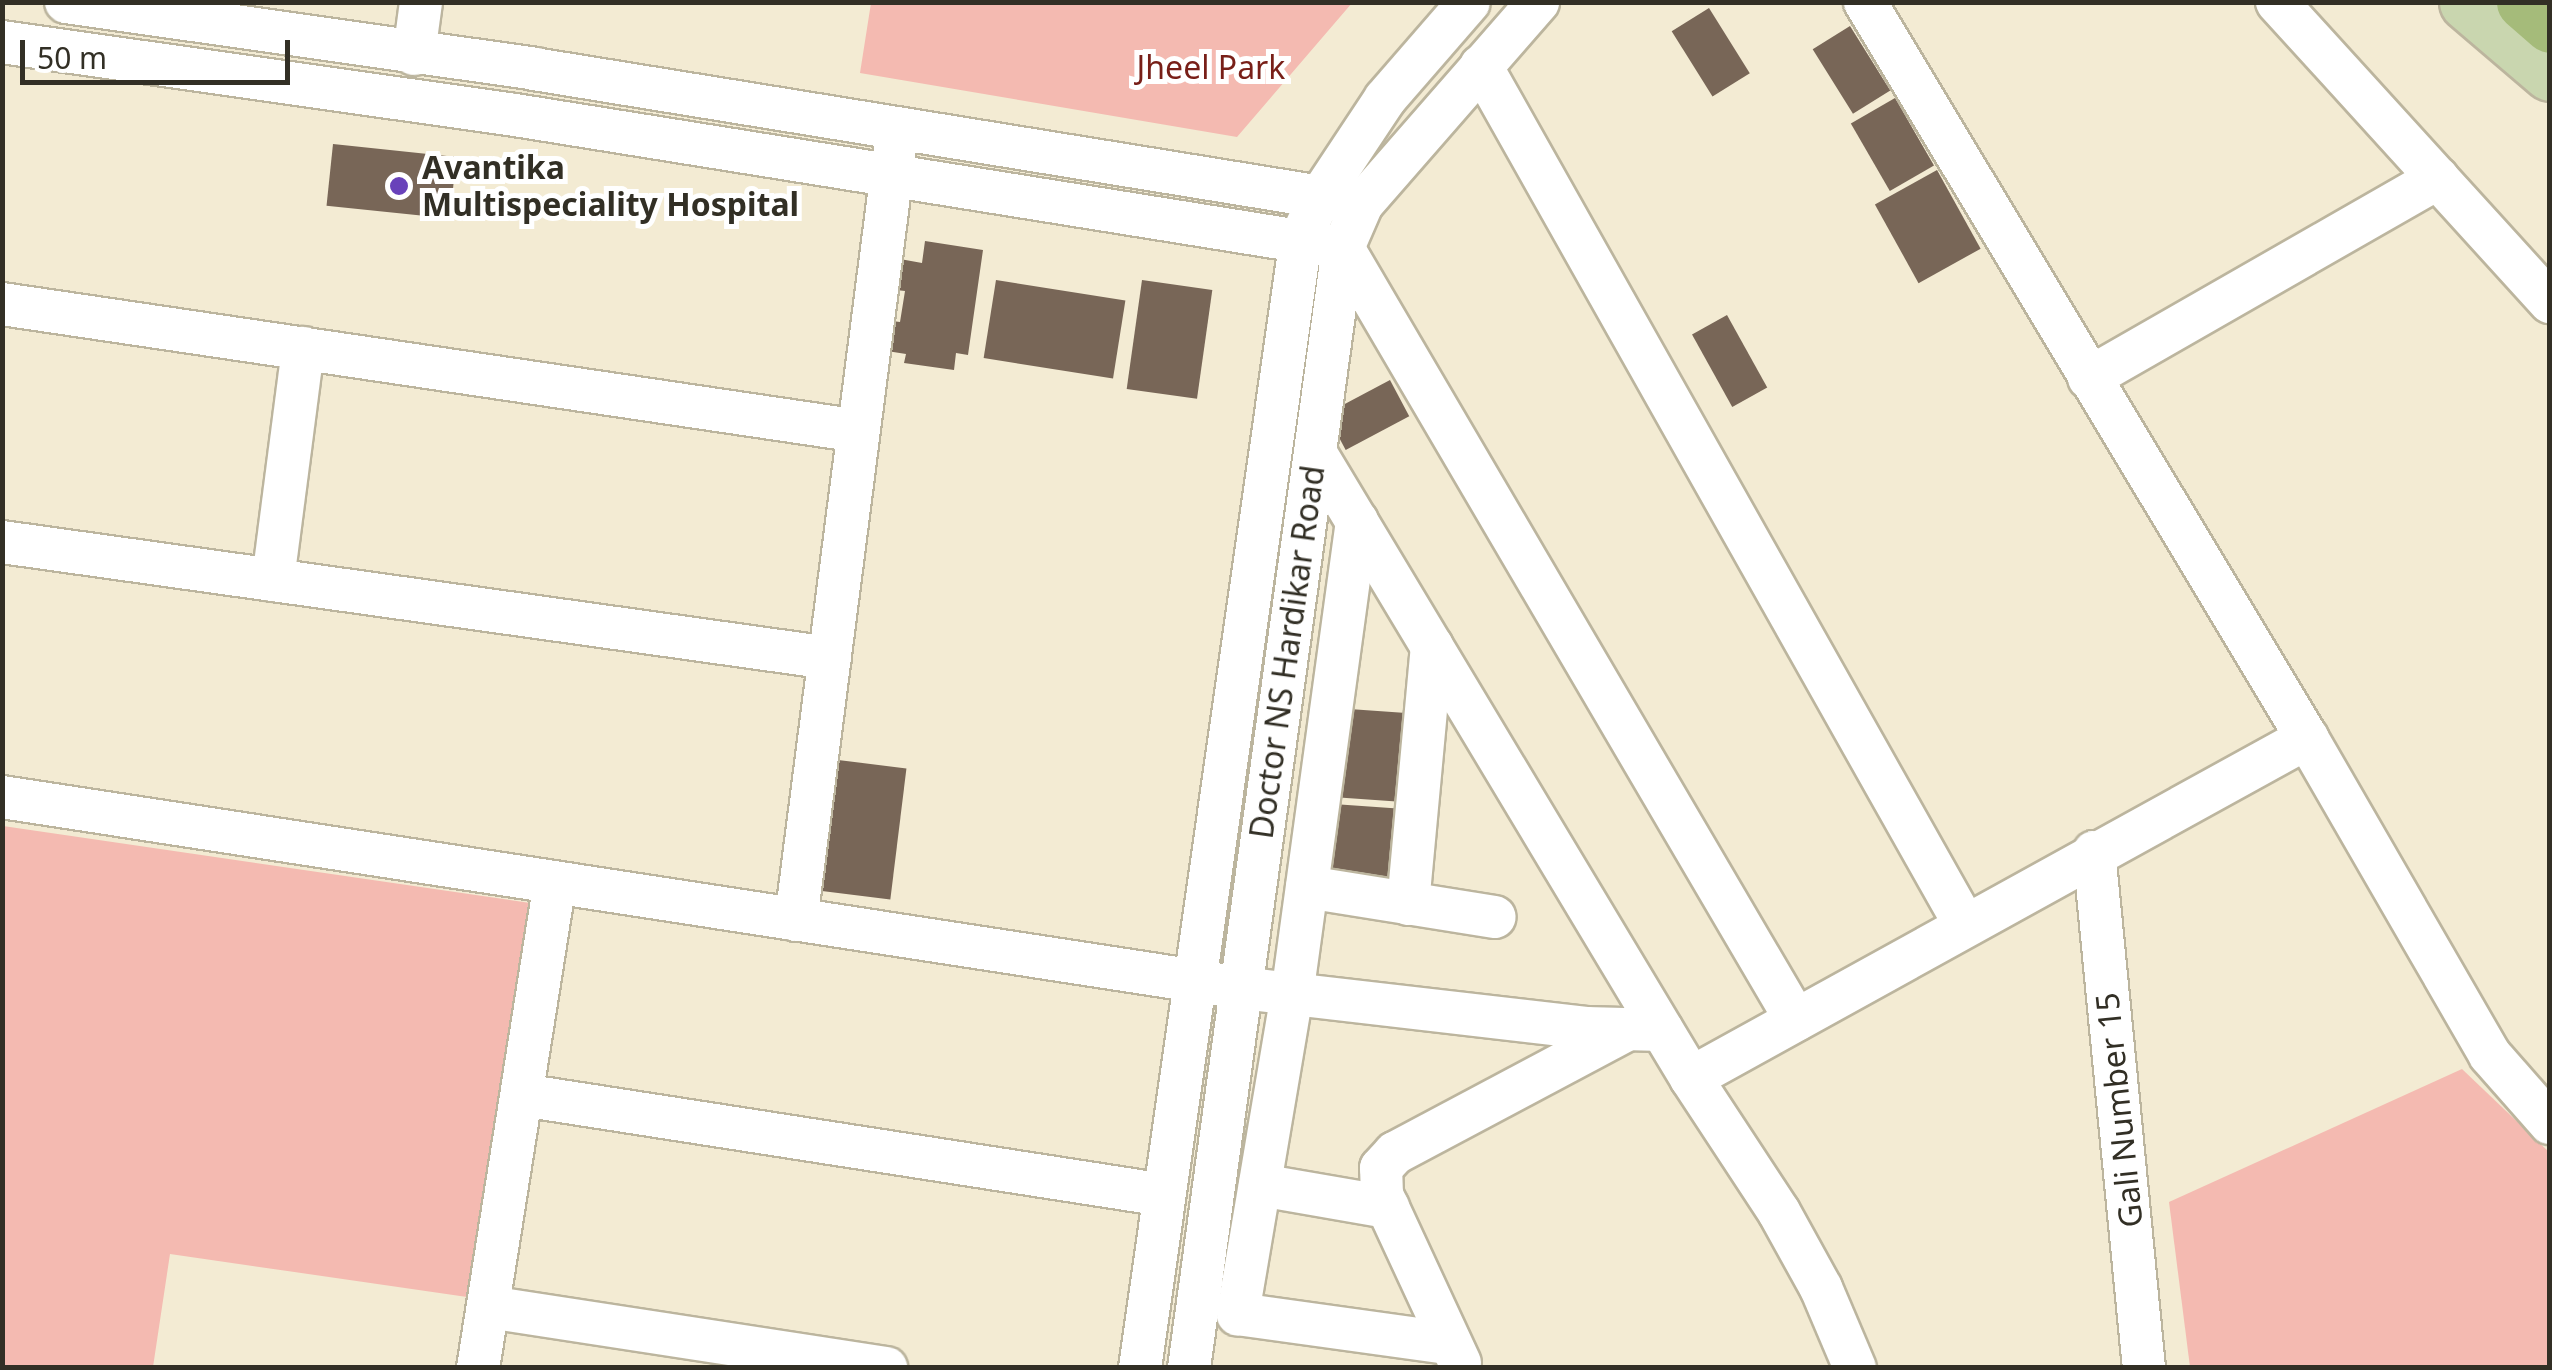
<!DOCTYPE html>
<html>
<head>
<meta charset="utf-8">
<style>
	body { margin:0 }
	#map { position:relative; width:2552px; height:1370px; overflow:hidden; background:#f3ebd3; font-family:"Noto Sans",sans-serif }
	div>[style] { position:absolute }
	.green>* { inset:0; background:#f4bab1 }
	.building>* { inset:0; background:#786657; transform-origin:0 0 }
	.roads { filter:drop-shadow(2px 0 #bcb59e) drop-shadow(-2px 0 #bcb59e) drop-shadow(0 2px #bcb59e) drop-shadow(0 -2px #bcb59e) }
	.minor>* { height:42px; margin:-21px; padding:0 21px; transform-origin:21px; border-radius:21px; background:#fff }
	.major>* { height:55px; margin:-27.5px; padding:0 27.5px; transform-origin:27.5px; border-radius:27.5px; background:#c9d6af }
	.highway>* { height:55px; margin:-27.5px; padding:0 27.5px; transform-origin:27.5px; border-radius:27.5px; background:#a5bb7a }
	.dots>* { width:28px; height:28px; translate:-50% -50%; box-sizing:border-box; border:5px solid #fff; border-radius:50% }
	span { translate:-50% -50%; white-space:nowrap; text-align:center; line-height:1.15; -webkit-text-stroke:10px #fff; paint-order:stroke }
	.park-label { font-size:32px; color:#781f18 }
	.poi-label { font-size:32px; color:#322f25; font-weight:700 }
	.left { translate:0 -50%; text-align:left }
	.street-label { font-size:32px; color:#322f25 }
	.frame { position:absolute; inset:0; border:5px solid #322f25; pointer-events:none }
	.scale { position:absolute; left:20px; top:40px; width:270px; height:45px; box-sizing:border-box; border:5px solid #322f25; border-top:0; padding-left:12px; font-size:30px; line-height:35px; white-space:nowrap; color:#322f25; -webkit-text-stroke:8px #fff; paint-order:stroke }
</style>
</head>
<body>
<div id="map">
	<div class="green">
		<div style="clip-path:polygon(871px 3px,871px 2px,1352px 3px,1237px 137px,860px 73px)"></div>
		<div style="clip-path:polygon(3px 826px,530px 903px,474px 1298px,170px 1254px,153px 1367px,3px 1368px)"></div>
		<div style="clip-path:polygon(2462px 1069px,2549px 1152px,2549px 1367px,2190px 1367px,2169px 1202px)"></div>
	</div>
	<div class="building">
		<div style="left:1709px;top:8px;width:77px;height:44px;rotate:58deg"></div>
		<div style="left:1850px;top:26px;width:76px;height:44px;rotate:58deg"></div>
		<div style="left:1895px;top:98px;width:78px;height:51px;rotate:60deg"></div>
		<div style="left:333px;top:144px;width:124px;height:62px;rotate:6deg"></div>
		<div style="left:1937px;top:170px;width:90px;height:71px;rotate:61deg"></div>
		<div style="clip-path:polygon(925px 241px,983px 250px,968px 355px,956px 353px,954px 370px,904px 363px,906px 354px,887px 351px,892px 321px,900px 322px,905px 291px,896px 290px,900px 259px,922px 263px)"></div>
		<div style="left:996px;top:280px;width:131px;height:79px;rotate:9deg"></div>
		<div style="left:1142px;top:280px;width:71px;height:110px;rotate:8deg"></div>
		<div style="left:1727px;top:315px;width:83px;height:40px;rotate:61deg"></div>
		<div style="left:1390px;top:380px;width:41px;height:72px;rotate:62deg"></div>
		<div style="left:1335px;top:708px;width:82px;height:89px;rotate:4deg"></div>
		<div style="left:830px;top:759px;width:77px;height:132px;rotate:7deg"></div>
		<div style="left:1319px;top:803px;width:93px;height:80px;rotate:4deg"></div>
	</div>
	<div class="roads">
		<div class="minor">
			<div style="left:66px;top:2px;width:473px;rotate:8.1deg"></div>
			<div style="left:534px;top:69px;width:822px;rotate:9.24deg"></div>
			<div style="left:1865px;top:2px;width:859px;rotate:59.01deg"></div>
			<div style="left:2277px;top:2px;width:406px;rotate:47.7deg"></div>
			<div style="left:2px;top:42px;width:518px;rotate:8.1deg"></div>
			<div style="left:515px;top:115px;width:839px;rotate:9.13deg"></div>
			<div style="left:1343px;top:248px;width:895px;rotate:59.6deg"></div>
			<div style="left:414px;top:54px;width:52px;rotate:-82.3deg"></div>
			<div style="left:1481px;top:66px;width:986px;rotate:60.6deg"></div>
			<div style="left:2px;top:304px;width:866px;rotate:8.43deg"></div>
			<div style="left:2089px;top:378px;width:402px;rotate:-29.8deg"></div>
			<div style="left:1315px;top:452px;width:730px;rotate:59.01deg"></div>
			<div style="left:1691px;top:1078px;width:160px;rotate:56.7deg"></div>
			<div style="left:1779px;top:1212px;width:87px;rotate:61.1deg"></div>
			<div style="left:1821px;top:1288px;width:87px;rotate:67deg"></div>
			<div style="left:1357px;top:521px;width:477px;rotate:97.8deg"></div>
			<div style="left:1292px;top:994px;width:325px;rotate:99.6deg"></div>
			<div style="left:1238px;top:1314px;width:212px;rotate:7.9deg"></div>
			<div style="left:2px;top:542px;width:836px;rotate:7.98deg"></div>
			<div style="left:273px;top:580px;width:234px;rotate:-82.6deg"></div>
			<div style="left:2px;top:797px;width:1254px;rotate:8.76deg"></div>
			<div style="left:1241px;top:988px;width:347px;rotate:6.6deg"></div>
			<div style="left:1586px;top:1028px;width:76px;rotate:1.5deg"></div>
			<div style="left:2094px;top:852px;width:518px;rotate:84.47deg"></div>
			<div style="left:1307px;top:887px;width:190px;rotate:9.1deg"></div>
			<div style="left:1408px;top:904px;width:259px;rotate:-84.7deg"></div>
			<div style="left:796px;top:920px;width:778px;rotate:-82.69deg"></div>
			<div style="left:1691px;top:1078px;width:704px;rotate:-28.9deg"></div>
			<div style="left:2307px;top:738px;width:366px;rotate:60deg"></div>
			<div style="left:2490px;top:1055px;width:91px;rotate:48.6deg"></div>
			<div style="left:522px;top:1095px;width:650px;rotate:8.85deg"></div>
			<div style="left:1260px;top:1185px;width:130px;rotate:9.8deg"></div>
			<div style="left:488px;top:1307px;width:403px;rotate:8.7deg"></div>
			<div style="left:1460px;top:1363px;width:185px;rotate:-114.9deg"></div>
			<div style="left:1382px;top:1195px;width:27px;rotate:-92deg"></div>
			<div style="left:1381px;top:1168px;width:21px;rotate:-47deg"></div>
			<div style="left:1395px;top:1153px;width:262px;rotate:-28deg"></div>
			<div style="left:478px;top:1368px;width:492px;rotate:-81deg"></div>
			<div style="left:1140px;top:1368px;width:1141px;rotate:-81.89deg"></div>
			<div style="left:1301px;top:238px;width:45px;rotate:-65.1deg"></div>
			<div style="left:1320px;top:197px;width:118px;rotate:-56.4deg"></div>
			<div style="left:1385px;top:99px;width:128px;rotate:-49.1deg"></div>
			<div style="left:1189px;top:1368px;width:1131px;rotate:-82.17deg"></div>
			<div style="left:1343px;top:248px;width:48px;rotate:-66.6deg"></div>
			<div style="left:1362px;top:204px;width:268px;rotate:-48.9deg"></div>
		</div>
		<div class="major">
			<div style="left:2467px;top:2px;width:109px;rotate:40.5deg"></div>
		</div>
		<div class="highway">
			<div style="left:2524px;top:2px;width:35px;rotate:41deg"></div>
		</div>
	</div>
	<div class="dots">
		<div style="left:399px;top:186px;background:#6942ba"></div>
	</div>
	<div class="park-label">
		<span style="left:1211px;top:67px">Jheel Park</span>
	</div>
	<div class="poi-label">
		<span class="left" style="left:422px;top:186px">Avantika<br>Multispeciality Hospital</span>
	</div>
	<div class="street-label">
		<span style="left:1287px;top:652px;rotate:-82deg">Doctor NS Hardikar Road</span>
		<span style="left:2119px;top:1110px;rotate:-96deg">Gali Number 15</span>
	</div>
	<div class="frame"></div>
	<div class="scale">50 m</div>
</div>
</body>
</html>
